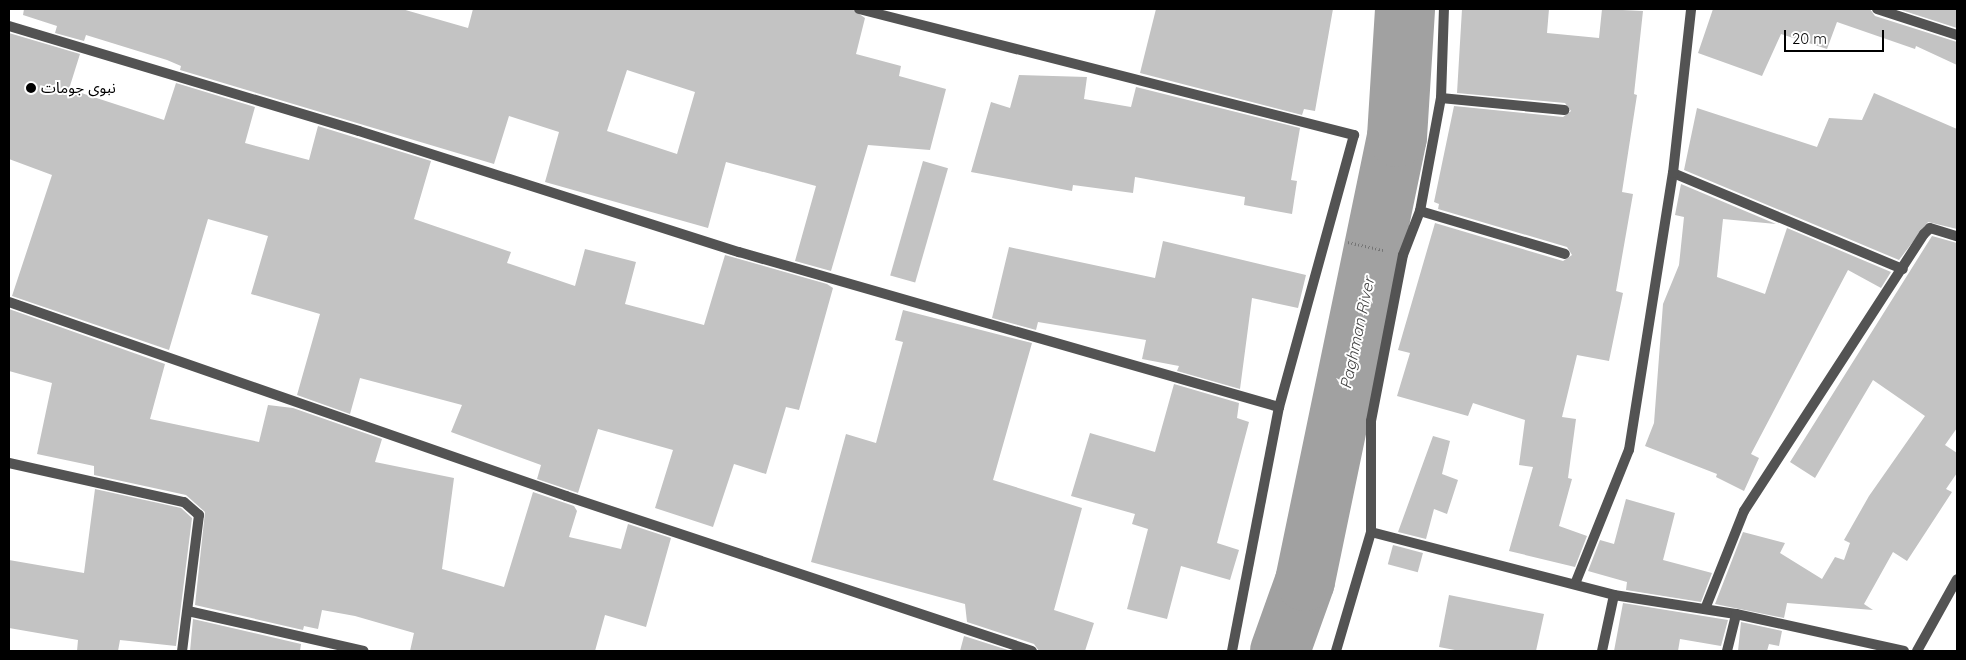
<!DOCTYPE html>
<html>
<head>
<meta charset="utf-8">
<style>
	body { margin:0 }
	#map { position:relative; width:1966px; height:660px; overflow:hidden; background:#fff; font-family:Quicksand,"Noto Sans Arabic",sans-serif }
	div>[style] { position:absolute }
	.river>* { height:60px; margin:-30px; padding:0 30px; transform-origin:30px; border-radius:30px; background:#a1a1a1 }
	.building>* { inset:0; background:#c3c3c3; transform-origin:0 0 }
	.path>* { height:3px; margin-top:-1.5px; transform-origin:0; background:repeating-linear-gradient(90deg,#757575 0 1px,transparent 0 3.5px) }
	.minor>* { height:10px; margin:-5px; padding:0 5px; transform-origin:5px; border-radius:5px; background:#535353 }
	.dots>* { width:14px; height:14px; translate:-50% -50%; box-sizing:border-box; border:2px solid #fff; border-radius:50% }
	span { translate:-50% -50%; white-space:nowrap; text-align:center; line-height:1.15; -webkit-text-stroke:4px #fff; paint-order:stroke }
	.poi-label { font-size:15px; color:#000 }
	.left { translate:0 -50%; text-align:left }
	.water-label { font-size:16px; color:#424242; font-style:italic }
	.frame { position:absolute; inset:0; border:10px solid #000; pointer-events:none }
	.scale { position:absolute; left:1784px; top:30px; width:100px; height:22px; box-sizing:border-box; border:2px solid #000; border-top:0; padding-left:6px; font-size:15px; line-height:18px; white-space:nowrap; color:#000; -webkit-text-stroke:4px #fff; paint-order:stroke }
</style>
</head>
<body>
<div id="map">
	<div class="river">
		<div style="left:1280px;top:651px;width:74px;rotate:-70.3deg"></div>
		<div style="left:1305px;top:581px;width:453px;rotate:-78.3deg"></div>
		<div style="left:1397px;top:137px;width:128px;rotate:-86.4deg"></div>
	</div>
	<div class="building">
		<div style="clip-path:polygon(evenodd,24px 9px,402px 9px,468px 28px,473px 9px,852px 9px,865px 18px,856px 54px,901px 66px,899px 76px,946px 89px,930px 150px,868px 145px,831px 271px,795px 261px,816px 186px,726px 162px,708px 228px,545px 182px,559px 132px,509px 116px,494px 164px,180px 70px,181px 66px,167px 60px,86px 35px,84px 41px,55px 33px,57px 26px,23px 15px,24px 9px,627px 70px,695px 92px,677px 154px,607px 131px,627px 70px)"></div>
		<div style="clip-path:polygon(1156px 9px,1333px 9px,1315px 111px,1304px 109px,1302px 115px,1140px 73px)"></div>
		<div style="clip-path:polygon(1462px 9px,1549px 9px,1547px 33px,1599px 38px,1602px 9px,1643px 11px,1634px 94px,1637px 95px,1622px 192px,1633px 194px,1616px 291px,1623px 293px,1609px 361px,1577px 355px,1562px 417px,1576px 419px,1568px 478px,1572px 479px,1559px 526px,1587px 536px,1575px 567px,1509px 551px,1533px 467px,1519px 465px,1525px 420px,1473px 403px,1468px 416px,1397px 396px,1410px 353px,1398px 350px,1435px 223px,1563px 261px,1572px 255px,1567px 247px,1438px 209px,1439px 204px,1434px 202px,1454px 106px,1563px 117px,1571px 111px,1565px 103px,1457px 93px)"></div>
		<div style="clip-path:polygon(1713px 9px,1870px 9px,1875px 16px,1957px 42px,1957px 65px,1916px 46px,1915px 49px,1837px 22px,1827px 49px,1781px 34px,1762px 76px,1698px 53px)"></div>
		<div style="clip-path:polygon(1898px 9px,1957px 9px,1957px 28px)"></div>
		<div style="clip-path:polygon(9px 33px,80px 54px,69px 89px,164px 120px,176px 83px,255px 107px,245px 143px,309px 160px,318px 126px,431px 161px,414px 219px,511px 252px,507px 263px,575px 286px,585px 249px,636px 262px,625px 304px,704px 325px,725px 255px,827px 284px,833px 288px,799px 410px,786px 407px,766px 474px,734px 464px,713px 527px,655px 508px,673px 450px,598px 429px,578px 493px,537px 479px,541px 465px,451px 432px,462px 405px,360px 378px,350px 414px,297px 395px,320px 314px,251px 294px,268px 236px,208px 219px,169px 350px,12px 296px,52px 175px,9px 159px)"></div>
		<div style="clip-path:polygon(1019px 75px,1087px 77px,1084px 99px,1131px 107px,1136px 87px,1300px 128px,1291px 180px,1297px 181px,1292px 214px,1244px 205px,1245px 197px,1135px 177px,1133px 193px,1073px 185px,1072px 191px,971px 172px,991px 102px,1010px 108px)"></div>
		<div style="clip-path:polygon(1874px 93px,1957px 129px,1957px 229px,1928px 222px,1899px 260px,1684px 170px,1697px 108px,1817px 147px,1829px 118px,1862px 120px)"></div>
		<div style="left:923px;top:161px;width:26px;height:119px;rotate:16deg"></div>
		<div style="clip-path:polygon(1681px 184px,1776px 224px,1723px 219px,1717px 277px,1765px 294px,1787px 228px,1891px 272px,1881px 288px,1848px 270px,1751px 454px,1759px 458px,1744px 491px,1716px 477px,1717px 474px,1645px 446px,1654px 423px,1663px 304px,1679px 265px,1684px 217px,1675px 215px)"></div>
		<div style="clip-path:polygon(1932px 236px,1957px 243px,1957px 428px,1945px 445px,1957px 453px,1957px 473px,1946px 489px,1952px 492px,1907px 561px,1893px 552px,1864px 604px,1873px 610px,1787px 603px,1784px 618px,1715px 604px,1743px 532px,1785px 543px,1780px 553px,1822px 579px,1835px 557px,1844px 560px,1850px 543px,1844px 540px,1869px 496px,1925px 416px,1873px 380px,1815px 478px,1790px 462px)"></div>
		<div style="clip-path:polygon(1163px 241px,1306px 275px,1298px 308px,1252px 298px,1240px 389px,1177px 371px,1179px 366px,1142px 359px,1146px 340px,1038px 322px,1036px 330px,992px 318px,1009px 247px,1155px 278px)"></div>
		<div style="clip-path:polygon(9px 309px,165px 364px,150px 419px,259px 442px,268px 405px,293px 408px,382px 439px,375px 462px,454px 478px,442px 569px,504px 587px,533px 492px,574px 506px,577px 511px,569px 537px,621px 549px,628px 524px,671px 538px,646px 627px,605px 615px,595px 651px,410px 651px,414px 633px,355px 616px,322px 610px,318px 629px,304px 626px,303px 630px,195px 605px,205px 512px,186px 495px,94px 475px,94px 466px,37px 454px,52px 383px,9px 371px)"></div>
		<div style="clip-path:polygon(903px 310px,1032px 343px,993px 480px,1082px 508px,1054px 610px,1094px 623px,1085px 651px,1039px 651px,1034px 644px,967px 622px,965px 604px,811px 562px,846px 434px,876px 443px,903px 342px,895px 340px)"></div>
		<div style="clip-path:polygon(1174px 384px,1239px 403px,1237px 418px,1249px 422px,1217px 543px,1239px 550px,1230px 580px,1181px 566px,1167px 619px,1127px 609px,1148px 529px,1132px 524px,1135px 514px,1071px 496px,1090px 433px,1155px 452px)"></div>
		<div style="clip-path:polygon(1433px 436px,1450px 441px,1442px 474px,1458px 480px,1447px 514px,1434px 509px,1426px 539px,1398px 532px)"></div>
		<div style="clip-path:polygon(95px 489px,181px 508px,192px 518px,176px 646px,120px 640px,118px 651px,77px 651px,78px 640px,9px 628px,9px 560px,84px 573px)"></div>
		<div style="clip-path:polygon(1626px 499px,1675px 513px,1663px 560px,1712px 573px,1701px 602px,1626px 590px,1627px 582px,1588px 571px,1600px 540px,1614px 544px)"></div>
		<div style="left:1393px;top:545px;width:31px;height:20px;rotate:15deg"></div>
		<div style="clip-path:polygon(1449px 595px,1544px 614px,1536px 651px,1460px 651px,1439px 647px)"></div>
		<div style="clip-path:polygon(1623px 603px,1728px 620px,1721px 646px,1680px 639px,1678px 651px,1614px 651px)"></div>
		<div style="clip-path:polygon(193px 619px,301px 644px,300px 651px,190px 651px)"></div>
		<div style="clip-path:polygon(1741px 622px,1782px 631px,1779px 646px,1769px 644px,1767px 651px,1738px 651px)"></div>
		<div style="clip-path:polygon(964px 636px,1011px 651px,960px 651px)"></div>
	</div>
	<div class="path">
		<div style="left:1348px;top:242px;width:36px;rotate:13deg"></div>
	</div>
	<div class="minor">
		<div style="left:859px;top:9px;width:511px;rotate:14.28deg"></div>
		<div style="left:1354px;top:135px;width:282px;rotate:105.4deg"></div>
		<div style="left:1279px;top:407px;width:248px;rotate:100.9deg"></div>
		<div style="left:1877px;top:9px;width:84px;rotate:18deg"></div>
		<div style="left:9px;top:26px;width:365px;rotate:16.7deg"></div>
		<div style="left:359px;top:131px;width:399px;rotate:17.7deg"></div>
		<div style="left:739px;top:252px;width:562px;rotate:16.02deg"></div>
		<div style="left:1441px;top:98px;width:124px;rotate:5.6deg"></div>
		<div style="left:1673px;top:173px;width:249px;rotate:22.7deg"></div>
		<div style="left:1420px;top:211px;width:151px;rotate:16.5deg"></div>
		<div style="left:9px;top:302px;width:590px;rotate:19.2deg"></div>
		<div style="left:566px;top:496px;width:491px;rotate:18.4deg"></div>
		<div style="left:9px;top:463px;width:179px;rotate:12.6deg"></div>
		<div style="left:184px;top:502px;width:20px;rotate:41deg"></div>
		<div style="left:199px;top:515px;width:137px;rotate:97.1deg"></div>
		<div style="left:1371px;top:532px;width:251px;rotate:14.5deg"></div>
		<div style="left:1614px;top:595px;width:123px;rotate:8.9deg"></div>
		<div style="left:1736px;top:614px;width:172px;rotate:12.4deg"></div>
		<div style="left:1575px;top:584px;width:144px;rotate:-68.1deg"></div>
		<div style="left:1629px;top:450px;width:280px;rotate:-81deg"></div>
		<div style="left:1673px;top:173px;width:165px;rotate:-83.7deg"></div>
		<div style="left:1705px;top:609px;width:105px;rotate:-68.3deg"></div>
		<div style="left:1744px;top:511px;width:330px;rotate:-57deg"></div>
		<div style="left:1924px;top:234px;width:8px;rotate:-45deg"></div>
		<div style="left:1930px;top:228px;width:28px;rotate:17deg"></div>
		<div style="left:188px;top:611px;width:180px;rotate:12.8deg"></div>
		<div style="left:1336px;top:651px;width:124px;rotate:-73.6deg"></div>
		<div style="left:1371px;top:532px;width:111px;rotate:-90deg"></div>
		<div style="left:1371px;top:421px;width:169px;rotate:-79.1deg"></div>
		<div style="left:1403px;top:255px;width:47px;rotate:-68.9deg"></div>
		<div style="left:1420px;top:211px;width:115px;rotate:-79.5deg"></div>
		<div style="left:1441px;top:98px;width:89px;rotate:-88.1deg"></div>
		<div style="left:1602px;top:651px;width:57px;rotate:-77.9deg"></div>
		<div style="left:1727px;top:651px;width:38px;rotate:-76deg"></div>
		<div style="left:1917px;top:651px;width:82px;rotate:-60.9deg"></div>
	</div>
	<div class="dots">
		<div style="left:31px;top:88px;background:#000"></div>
	</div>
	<div class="poi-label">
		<span class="left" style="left:41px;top:88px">نبوی جومات</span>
	</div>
	<div class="water-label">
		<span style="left:1357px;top:333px;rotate:-78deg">Paghman River</span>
	</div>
	<div class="frame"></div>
	<div class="scale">20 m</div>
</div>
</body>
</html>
